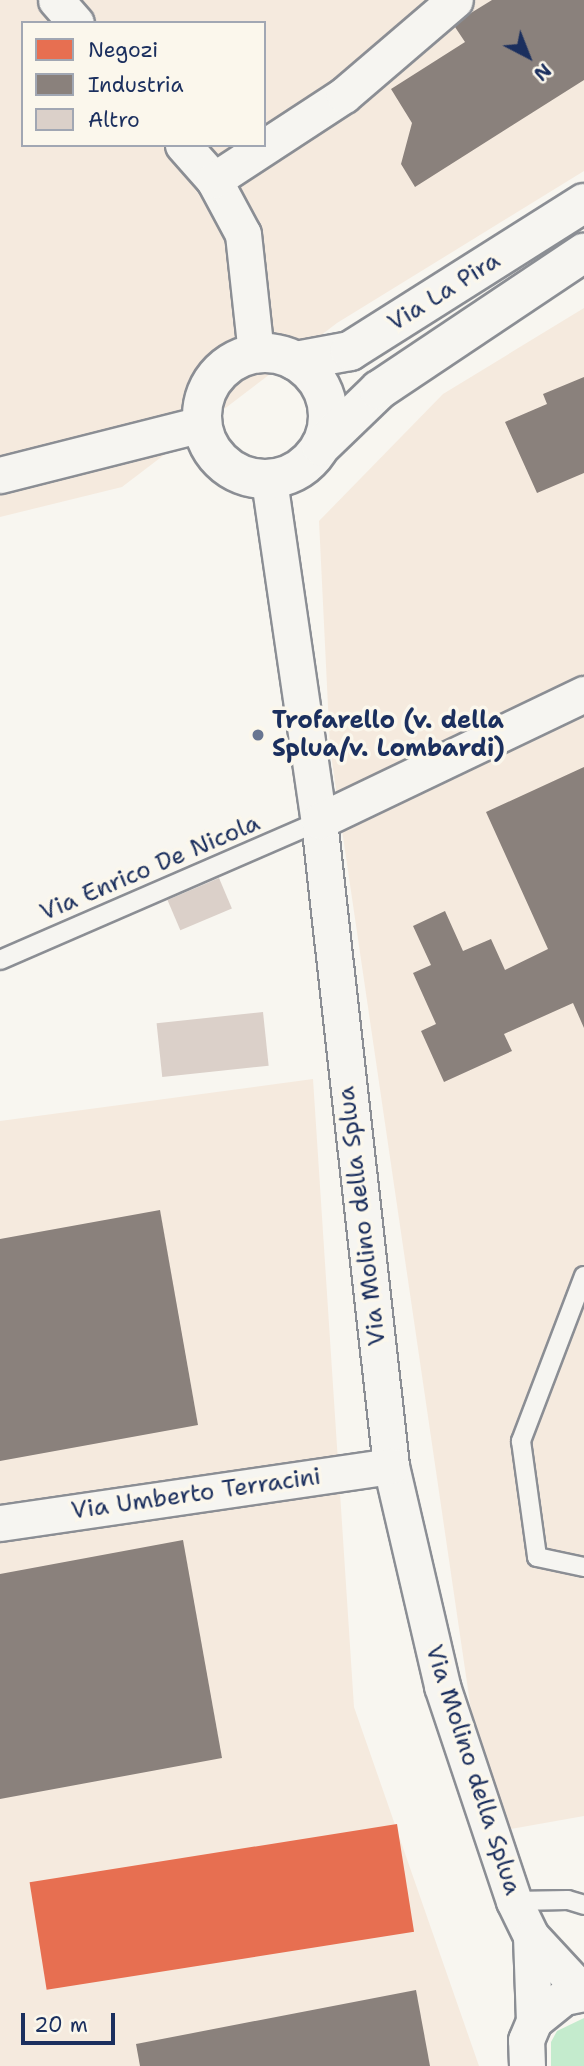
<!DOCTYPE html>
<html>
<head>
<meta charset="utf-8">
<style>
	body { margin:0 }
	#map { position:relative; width:584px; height:2066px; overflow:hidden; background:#f8f6f0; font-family:"Shantell Sans",sans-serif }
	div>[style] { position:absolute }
	.built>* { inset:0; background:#f5eade }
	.green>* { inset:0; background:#c4ebcd }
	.shops>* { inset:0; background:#e76f51; transform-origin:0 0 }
	.industry>* { inset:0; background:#8a817c }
	.building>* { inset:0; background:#dbd0c9; transform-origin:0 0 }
	.roads { filter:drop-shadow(2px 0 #8b8e94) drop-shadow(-2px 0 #8b8e94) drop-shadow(0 2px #8b8e94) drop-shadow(0 -2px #8b8e94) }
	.service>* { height:18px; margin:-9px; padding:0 9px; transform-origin:9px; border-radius:9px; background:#f6f5f1 }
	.minor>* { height:35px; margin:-17.5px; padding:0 17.5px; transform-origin:17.5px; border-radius:17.5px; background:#f6f5f1 }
	.tertiary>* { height:38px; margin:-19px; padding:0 19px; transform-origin:19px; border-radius:19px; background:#f6f5f1 }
	.tertiary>.ring { margin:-19px; padding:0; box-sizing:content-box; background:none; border:38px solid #f6f5f1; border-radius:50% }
	.dots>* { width:19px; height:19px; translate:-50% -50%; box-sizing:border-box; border:4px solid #fbf7ec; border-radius:50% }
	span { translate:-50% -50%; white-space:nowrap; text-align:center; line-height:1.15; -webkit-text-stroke:7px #fbf7ec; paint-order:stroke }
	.street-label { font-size:24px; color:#1b2f5e }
	.poi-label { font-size:24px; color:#1b2f5e; font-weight:700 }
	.left { translate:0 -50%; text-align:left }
	.legend { position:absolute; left:21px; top:21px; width:245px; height:126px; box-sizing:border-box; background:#fbf7ec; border:2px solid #a1a7b3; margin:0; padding:9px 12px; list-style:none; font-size:21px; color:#1b2f5e }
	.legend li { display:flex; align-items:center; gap:14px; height:35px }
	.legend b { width:35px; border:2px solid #a1a7b3 }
	.north { position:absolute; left:493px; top:21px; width:70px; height:70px; -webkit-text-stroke:5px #fbf7ec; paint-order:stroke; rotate:138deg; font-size:19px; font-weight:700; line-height:28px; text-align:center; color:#1b2f5e }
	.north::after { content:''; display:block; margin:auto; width:24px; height:32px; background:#1b2f5e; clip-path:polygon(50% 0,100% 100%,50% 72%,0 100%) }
	.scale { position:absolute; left:21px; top:2013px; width:94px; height:32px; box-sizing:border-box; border:4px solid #1b2f5e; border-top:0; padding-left:9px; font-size:21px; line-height:24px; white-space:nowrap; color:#1b2f5e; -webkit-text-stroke:5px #fbf7ec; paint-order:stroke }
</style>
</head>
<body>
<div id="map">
	<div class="built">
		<div style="clip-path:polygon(evenodd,0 0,584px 0,584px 171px,337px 323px,122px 487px,0 517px,0 0,23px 23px,264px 23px,264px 145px,23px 145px,23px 23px)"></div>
		<div style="clip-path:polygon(584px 308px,584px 1816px,489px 1833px,330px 748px,319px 521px,443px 394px)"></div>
		<div style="clip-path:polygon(313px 1079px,354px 1707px,479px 2066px,0 2066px,0 1121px)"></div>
	</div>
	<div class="green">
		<div style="clip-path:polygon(584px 2018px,584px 2066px,551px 2066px,551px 2042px,557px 2031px)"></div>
	</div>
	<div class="shops">
		<div style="left:397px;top:1824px;width:109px;height:372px;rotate:81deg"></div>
	</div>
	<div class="industry">
		<div style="clip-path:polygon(492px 0,584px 0,584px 80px,415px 187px,401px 164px,412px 123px,391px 89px,465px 42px,453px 24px)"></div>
		<div style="clip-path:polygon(584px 377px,584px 473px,537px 493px,505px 422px,547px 404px,543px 394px)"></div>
		<div style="clip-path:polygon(584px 767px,584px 1028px,573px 1003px,504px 1034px,512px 1051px,444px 1082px,421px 1031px,436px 1024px,413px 973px,431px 965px,413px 926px,445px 911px,463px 951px,491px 939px,505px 970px,548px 949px,486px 812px)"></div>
		<div style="clip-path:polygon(160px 1210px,198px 1425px,0 1461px,0 1239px)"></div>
		<div style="clip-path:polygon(183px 1540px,222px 1758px,0 1799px,0 1574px)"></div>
		<div style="clip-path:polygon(416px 1990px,430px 2066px,140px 2066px,136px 2044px)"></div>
	</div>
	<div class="building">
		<div style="left:219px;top:878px;width:33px;height:56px;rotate:67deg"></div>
		<div style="left:263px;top:1012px;width:54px;height:107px;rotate:84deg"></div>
	</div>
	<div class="roads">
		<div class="service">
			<div style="left:0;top:960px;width:348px;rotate:-23.5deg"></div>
			<div style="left:584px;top:1276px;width:177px;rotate:110.9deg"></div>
			<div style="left:521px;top:1441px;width:117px;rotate:82.1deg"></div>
			<div style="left:537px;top:1557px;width:48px;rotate:12deg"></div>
			<div style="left:514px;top:1901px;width:54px;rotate:-1.1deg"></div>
			<div style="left:568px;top:1900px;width:17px;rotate:17deg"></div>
		</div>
		<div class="minor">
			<div style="left:56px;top:0;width:30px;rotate:49deg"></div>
			<div style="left:183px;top:145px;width:47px;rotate:48.5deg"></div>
			<div style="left:214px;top:180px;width:61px;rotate:61.8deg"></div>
			<div style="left:243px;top:234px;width:121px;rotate:83.8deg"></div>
			<div style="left:214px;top:180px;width:155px;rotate:-33.2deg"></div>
			<div style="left:344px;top:95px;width:146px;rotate:-40.6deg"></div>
			<div style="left:0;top:475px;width:208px;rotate:-14.2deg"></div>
			<div style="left:269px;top:480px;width:345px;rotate:81.7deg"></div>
			<div style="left:319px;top:821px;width:649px;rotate:83.63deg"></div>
			<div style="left:391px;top:1466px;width:226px;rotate:76.9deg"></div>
			<div style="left:442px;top:1686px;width:227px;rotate:71.5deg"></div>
			<div style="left:514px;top:1901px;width:39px;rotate:64deg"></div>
			<div style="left:531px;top:1936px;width:78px;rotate:47.1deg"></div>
			<div style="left:319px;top:821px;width:294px;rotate:-25.6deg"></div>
			<div style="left:0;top:1523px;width:395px;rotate:-8.3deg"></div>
			<div style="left:531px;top:1936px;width:85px;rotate:88deg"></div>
			<div style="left:527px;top:2066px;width:26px;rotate:-92deg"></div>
			<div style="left:526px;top:2040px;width:21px;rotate:-67deg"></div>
			<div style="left:534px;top:2021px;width:38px;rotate:-39deg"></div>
			<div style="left:564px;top:1997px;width:20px;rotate:-11deg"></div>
		</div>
		<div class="tertiary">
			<div class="ring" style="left:202px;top:353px;width:88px;height:88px"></div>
			<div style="left:296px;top:361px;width:55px;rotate:-10.5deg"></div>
			<div style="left:350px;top:351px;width:277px;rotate:-32.3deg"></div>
			<div style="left:321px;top:446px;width:81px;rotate:-44deg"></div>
			<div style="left:379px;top:390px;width:247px;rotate:-33.8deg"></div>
		</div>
	</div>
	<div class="dots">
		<div style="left:258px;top:735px;background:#687591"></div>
	</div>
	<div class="street-label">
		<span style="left:444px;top:292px;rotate:-32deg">Via La Pira</span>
		<span style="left:150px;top:868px;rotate:-23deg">Via Enrico De Nicola</span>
		<span style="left:362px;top:1216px;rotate:-97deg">Via Molino della Splua</span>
		<span style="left:196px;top:1494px;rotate:-8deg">Via Umberto Terracini</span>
		<span style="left:473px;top:1770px;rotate:72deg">Via Molino della Splua</span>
	</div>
	<div class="poi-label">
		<span class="left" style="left:272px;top:735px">Trofarello (v. della<br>Splua/v. Lombardi)</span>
	</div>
	<ul class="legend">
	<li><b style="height:19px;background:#e76f51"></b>Negozi</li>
	<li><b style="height:19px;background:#8a817c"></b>Industria</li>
	<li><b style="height:19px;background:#dbd0c9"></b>Altro</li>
	</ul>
	<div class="north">N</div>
	<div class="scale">20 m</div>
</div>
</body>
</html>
